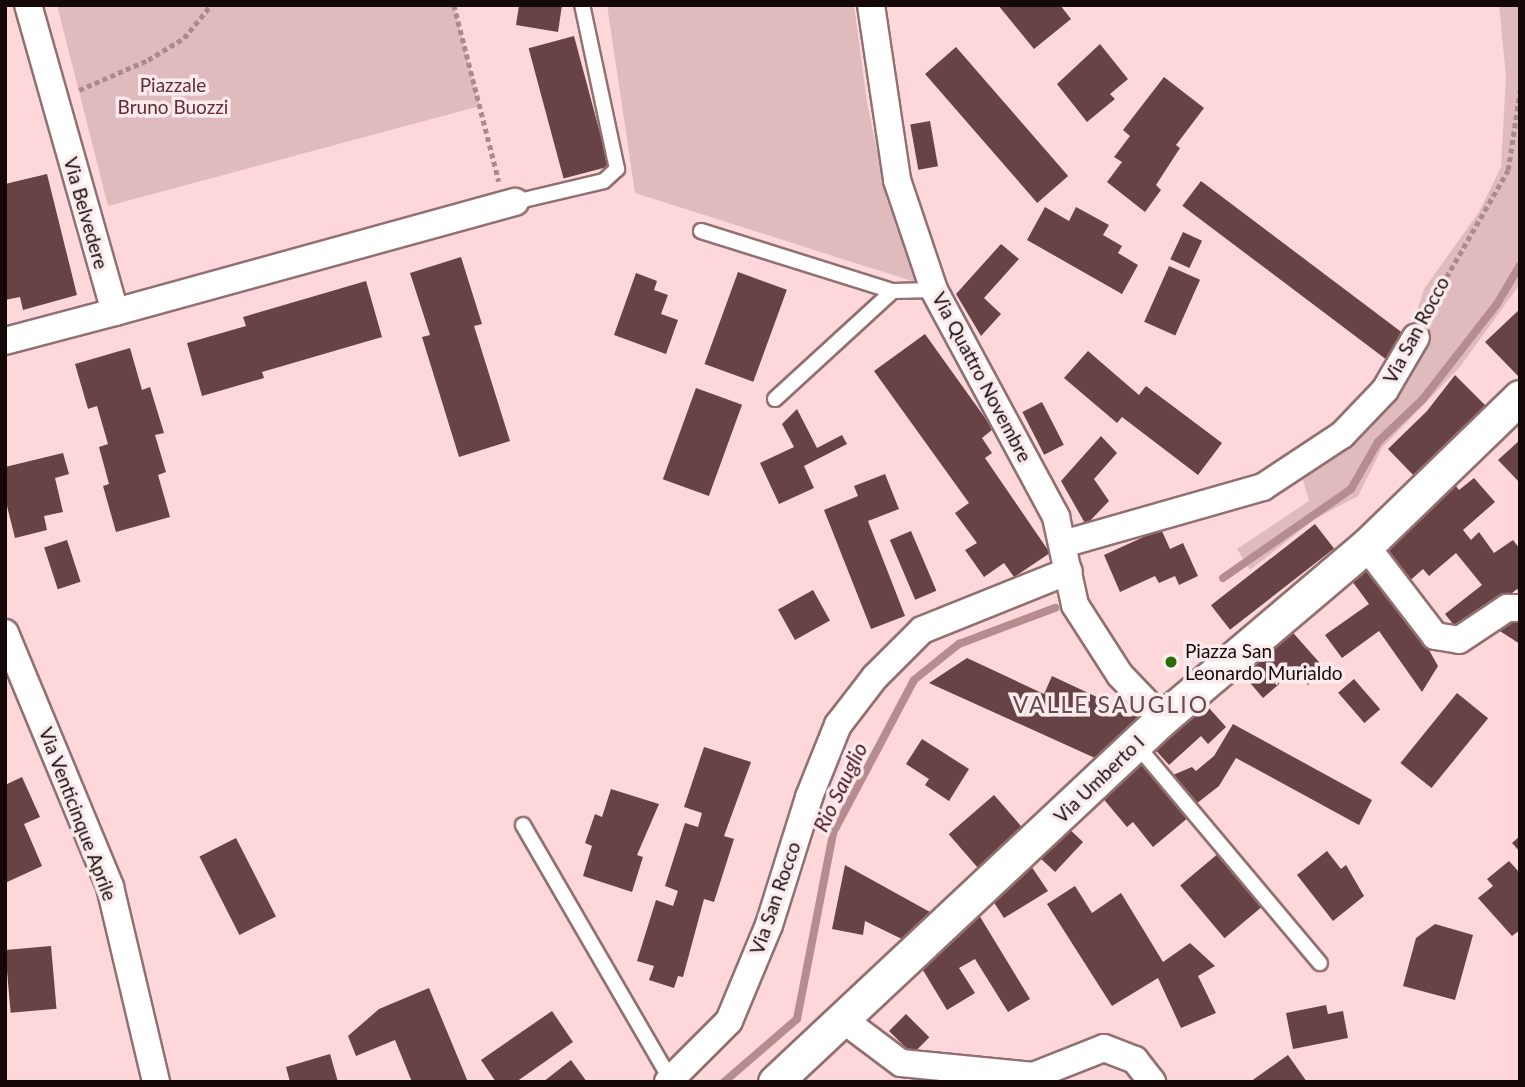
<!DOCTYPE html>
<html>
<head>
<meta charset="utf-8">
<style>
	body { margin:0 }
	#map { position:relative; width:1525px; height:1087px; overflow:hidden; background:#fdd7d9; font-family:Lato,sans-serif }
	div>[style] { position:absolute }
	.green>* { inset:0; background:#e0bbbd }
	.stream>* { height:8px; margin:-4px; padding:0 4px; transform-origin:4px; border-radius:4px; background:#b68c8f }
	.building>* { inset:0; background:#684346; transform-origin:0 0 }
	.path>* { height:4.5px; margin-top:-2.25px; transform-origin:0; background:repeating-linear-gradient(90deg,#a88b8d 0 5px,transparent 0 8.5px) }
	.roads { filter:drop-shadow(2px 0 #917072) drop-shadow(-2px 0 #917072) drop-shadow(0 2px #917072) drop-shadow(0 -2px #917072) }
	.service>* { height:14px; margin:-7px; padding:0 7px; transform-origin:7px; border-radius:7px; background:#fff }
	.minor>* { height:26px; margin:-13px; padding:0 13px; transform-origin:13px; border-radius:13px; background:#fff }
	.tertiary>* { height:33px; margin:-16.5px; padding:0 16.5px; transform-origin:16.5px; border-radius:16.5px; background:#fff }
	.dots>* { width:19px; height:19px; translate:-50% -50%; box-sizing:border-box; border:4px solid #fbebec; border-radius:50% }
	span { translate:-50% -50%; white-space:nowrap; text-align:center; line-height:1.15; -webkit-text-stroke:7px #fbebec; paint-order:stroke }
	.park-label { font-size:19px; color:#642c33 }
	.street-label { font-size:19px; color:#140809 }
	.poi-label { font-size:19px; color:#140809 }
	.left { translate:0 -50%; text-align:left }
	.water-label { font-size:21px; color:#4a141d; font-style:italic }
	.quarter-label { font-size:23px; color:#6a4b4d; letter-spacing:2px }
	.frame { position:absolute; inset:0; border:7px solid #140809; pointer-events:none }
</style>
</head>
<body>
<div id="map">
	<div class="green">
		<div style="clip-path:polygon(57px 5px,454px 5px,480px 106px,108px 206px)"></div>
		<div style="clip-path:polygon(607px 5px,854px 5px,867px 102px,887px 200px,915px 282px,635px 193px)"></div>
		<div style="clip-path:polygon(1499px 5px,1520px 5px,1520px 284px,1459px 368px,1382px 448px,1358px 496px,1315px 519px,1250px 570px,1237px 549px,1309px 501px,1301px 473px,1337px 446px,1411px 329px,1424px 289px,1479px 212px,1501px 167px,1506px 76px)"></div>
	</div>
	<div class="stream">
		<div style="left:1223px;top:578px;width:156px;rotate:-34.8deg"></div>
		<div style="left:1351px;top:489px;width:54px;rotate:-60.1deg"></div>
		<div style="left:1378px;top:442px;width:62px;rotate:-43.7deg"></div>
		<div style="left:1423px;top:399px;width:120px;rotate:-52.1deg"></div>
		<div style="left:1497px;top:304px;width:45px;rotate:-59.5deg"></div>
		<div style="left:724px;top:1082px;width:96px;rotate:-40.8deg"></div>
		<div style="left:797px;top:1019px;width:189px;rotate:-79deg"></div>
		<div style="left:833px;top:833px;width:173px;rotate:-62.1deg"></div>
		<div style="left:914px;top:680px;width:58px;rotate:-38.7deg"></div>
		<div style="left:959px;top:644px;width:103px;rotate:-20.6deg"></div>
	</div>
	<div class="building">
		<div style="clip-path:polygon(519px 5px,562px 5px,558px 32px,516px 25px)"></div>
		<div style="clip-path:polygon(998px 5px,1060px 5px,1071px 19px,1034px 49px)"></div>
		<div style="left:574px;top:36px;width:135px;height:47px;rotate:75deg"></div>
		<div style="clip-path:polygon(1100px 44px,1128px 79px,1110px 94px,1115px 99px,1087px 122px,1057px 84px)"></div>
		<div style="left:956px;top:47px;width:171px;height:41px;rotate:49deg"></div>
		<div style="clip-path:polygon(1164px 77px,1204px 108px,1176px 145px,1180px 148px,1156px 185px,1161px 190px,1145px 212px,1107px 182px,1122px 162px,1114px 157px,1130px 136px,1123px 130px)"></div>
		<div style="left:930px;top:121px;width:46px;height:20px;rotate:80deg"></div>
		<div style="clip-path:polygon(47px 174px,77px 295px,23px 310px,20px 297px,5px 300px,5px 184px)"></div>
		<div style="left:1201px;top:181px;width:255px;height:31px;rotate:37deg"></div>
		<div style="clip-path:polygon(1045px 207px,1069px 221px,1076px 207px,1109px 225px,1103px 235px,1122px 246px,1118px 253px,1138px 265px,1122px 294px,1027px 240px)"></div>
		<div style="left:1183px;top:232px;width:21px;height:30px;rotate:25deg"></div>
		<div style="clip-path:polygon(1001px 244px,1019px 259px,984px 298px,1001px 314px,981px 336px,956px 294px)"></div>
		<div style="clip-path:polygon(461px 257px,482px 324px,474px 326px,510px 441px,459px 457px,422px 337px,430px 335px,410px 273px)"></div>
		<div style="left:1169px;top:266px;width:34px;height:61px;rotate:24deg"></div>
		<div style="left:738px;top:272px;width:52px;height:98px;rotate:20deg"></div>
		<div style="clip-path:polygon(636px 273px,657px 281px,654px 290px,668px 295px,661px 314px,678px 320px,666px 354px,614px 335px)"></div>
		<div style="clip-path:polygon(366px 281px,382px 337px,262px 372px,264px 378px,202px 396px,187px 343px,246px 326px,243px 317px)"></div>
		<div style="clip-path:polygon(1520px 309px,1520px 374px,1518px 376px,1485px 342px)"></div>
		<div style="clip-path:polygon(925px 334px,993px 429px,982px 438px,992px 453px,985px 458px,1050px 553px,1014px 577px,1004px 563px,984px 577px,965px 550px,977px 543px,955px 513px,969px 503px,874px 371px)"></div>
		<div style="clip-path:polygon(130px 348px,142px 390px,150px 387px,164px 433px,155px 435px,166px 472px,158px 475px,170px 517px,116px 532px,103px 486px,109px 484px,99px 447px,108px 444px,97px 406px,88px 409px,75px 364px)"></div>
		<div style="clip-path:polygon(1088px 351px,1139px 395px,1146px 386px,1222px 443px,1198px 475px,1122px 417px,1117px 423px,1064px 378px)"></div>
		<div style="clip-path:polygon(1455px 375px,1489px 409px,1417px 479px,1388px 449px,1427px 411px)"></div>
		<div style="left:696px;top:388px;width:49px;height:97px;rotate:20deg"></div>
		<div style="left:1042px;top:402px;width:48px;height:22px;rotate:63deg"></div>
		<div style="clip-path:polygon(797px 409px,817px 448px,842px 435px,847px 444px,804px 466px,814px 488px,779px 504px,760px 463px,794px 447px,782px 424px)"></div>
		<div style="clip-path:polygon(1101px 436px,1117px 453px,1094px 479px,1109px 501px,1086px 525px,1061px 481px)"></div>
		<div style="clip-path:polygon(1520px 440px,1520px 483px,1498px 460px)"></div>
		<div style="clip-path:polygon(63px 453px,69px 474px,55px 478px,63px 512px,44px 516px,47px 530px,15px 538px,5px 498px,5px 467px)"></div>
		<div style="clip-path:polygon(885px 474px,899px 509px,868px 521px,905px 616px,871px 629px,824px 510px,858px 496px,854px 486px)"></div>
		<div style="clip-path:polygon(1474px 478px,1495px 502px,1463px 530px,1471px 540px,1479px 532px,1494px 553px,1513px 540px,1520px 549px,1520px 593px,1517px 589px,1461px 634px,1445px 614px,1482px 585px,1456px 553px,1429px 576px,1423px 569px,1405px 585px,1374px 551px,1453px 482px,1459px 490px)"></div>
		<div style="left:1315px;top:524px;width:31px;height:132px;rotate:52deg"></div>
		<div style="clip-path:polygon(1161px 529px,1170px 549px,1183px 543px,1198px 576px,1179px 585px,1175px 576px,1159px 583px,1155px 576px,1120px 592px,1104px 555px)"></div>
		<div style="left:911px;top:531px;width:65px;height:23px;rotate:67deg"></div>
		<div style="left:67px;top:540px;width:44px;height:24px;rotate:72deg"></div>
		<div style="clip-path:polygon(1372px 564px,1407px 611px,1438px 666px,1422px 692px,1379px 631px,1342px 658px,1325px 635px,1369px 604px,1352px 581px)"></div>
		<div style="left:813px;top:590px;width:35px;height:40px;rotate:61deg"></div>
		<div style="clip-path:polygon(1520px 612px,1520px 644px,1492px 626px)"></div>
		<div style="clip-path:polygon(1288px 627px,1326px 670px,1308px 685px,1295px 670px,1263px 698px,1239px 670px)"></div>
		<div style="clip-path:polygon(967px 658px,1044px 694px,1052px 676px,1146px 720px,1106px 763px,929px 683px)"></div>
		<div style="left:1354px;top:679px;width:40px;height:21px;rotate:49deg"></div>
		<div style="left:1457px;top:693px;width:40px;height:90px;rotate:39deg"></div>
		<div style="clip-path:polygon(1197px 705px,1204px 713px,1209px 708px,1226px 727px,1208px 744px,1201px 736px,1169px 765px,1152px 746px)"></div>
		<div style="clip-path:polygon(1233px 724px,1372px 800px,1359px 825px,1236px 758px,1219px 786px,1196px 804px,1173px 775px,1192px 767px,1196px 771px,1214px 756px)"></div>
		<div style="clip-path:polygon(922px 739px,969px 769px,949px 801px,925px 785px,929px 779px,906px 764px)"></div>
		<div style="clip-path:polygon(704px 747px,751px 762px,724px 836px,734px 839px,714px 902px,704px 899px,683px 977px,678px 976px,674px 988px,649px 980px,654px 966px,637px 961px,656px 900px,673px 906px,678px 891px,665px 886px,685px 823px,698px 827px,702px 813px,684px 807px)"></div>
		<div style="clip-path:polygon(1143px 762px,1189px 817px,1153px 847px,1133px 822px,1127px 827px,1101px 796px)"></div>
		<div style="clip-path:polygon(22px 777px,40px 817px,24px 824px,42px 866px,5px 883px,5px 785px)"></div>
		<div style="clip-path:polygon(611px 789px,659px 804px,637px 855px,643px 857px,632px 892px,583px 876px,592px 846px,585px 843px,595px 814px,602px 817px)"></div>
		<div style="left:994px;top:795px;width:44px;height:60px;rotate:49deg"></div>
		<div style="left:1067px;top:827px;width:22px;height:41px;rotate:43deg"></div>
		<div style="clip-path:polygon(1520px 836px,1520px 852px,1512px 843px)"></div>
		<div style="left:236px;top:838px;width:88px;height:41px;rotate:63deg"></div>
		<div style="clip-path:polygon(1327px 851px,1341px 869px,1346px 865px,1364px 896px,1333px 921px,1297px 875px)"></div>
		<div style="left:1220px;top:852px;width:69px;height:52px;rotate:50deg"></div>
		<div style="clip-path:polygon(1509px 861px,1520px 873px,1520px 930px,1512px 936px,1478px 898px,1493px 886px,1487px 879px)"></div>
		<div style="clip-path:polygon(1029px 863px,1048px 891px,1004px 918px,993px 901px)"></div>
		<div style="clip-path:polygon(845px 865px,939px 917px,912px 944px,865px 921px,863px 935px,832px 929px)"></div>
		<div style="clip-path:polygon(1075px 886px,1092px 913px,1121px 893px,1163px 962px,1190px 943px,1215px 966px,1198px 976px,1216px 1013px,1181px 1028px,1158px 978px,1112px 1006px,1047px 904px)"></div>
		<div style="clip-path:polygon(979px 915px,1030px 999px,1008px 1012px,975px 959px,959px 968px,975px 993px,947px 1010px,918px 962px,960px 936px,956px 929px)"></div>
		<div style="clip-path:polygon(1435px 924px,1473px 935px,1455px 1000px,1403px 986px,1416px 938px)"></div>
		<div style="left:51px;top:946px;width:63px;height:46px;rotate:85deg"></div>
		<div style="clip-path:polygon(429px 988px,468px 1082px,412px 1082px,395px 1040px,356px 1056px,348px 1036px,379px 1009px)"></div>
		<div style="clip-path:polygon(1326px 1005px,1328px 1014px,1343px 1011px,1348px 1038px,1293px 1049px,1286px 1013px)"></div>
		<div style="clip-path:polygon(552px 1011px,573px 1042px,516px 1082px,496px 1082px,481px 1060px)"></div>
		<div style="left:906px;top:1014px;width:33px;height:24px;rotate:45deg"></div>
		<div style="clip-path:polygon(330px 1054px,338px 1082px,290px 1082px,286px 1067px)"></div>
		<div style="clip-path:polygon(1288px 1055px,1307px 1082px,1250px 1082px)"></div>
		<div style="clip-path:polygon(571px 1060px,587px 1082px,543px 1082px)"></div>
	</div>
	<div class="path">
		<div style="left:454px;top:5px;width:182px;rotate:75.7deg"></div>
		<div style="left:79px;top:90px;width:75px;rotate:-23.5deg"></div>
		<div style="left:148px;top:60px;width:42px;rotate:-31.4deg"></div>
		<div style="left:184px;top:38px;width:43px;rotate:-50.7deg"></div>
		<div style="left:1425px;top:314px;width:166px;rotate:-60deg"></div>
		<div style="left:1508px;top:170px;width:80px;rotate:-81.4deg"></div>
	</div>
	<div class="roads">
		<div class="service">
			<div style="left:515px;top:202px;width:91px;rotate:-13.3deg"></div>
			<div style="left:604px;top:181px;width:18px;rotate:-43deg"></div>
			<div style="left:617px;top:169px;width:168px;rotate:-102deg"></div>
			<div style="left:701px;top:231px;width:201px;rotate:17.4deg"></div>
			<div style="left:893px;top:291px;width:41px;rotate:-1.4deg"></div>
			<div style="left:775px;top:399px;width:160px;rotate:-42.5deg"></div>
			<div style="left:1136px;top:744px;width:286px;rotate:50deg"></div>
			<div style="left:523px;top:825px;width:297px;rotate:59.9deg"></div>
		</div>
		<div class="minor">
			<div style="left:871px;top:5px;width:177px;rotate:81.5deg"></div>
			<div style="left:897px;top:180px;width:116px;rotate:71.4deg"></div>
			<div style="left:934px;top:290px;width:258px;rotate:61.7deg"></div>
			<div style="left:1056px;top:517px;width:90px;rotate:77.8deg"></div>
			<div style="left:1075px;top:605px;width:83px;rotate:57.3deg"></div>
			<div style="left:1120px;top:675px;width:61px;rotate:46.3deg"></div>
			<div style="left:115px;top:312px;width:415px;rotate:-15.4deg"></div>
			<div style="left:5px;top:341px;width:114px;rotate:-14.8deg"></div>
			<div style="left:115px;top:312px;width:319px;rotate:-105.8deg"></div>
			<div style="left:1063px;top:544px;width:208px;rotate:-15.9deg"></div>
			<div style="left:1263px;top:487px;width:95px;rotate:-33.4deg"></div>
			<div style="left:1342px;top:435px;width:62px;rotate:-46.3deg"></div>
			<div style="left:1385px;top:390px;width:61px;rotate:-59.7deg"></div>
			<div style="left:1366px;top:546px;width:113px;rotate:52.5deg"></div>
			<div style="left:1435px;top:636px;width:24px;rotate:9deg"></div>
			<div style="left:1459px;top:640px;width:58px;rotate:-33.7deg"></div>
			<div style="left:1507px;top:608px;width:13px"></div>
			<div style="left:5px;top:633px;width:275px;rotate:67.5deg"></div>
			<div style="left:110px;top:887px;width:200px;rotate:76.7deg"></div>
			<div style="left:845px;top:1021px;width:70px;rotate:36.9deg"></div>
			<div style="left:901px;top:1063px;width:133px;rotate:5.6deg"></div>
			<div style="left:1033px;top:1076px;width:76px;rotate:-21.5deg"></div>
			<div style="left:1104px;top:1048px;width:33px;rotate:21deg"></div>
			<div style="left:1135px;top:1060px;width:28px;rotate:52deg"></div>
			<div style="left:668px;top:1082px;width:86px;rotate:-45deg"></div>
			<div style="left:729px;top:1021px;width:104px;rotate:-67.4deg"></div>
			<div style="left:769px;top:925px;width:134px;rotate:-72.6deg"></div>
			<div style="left:809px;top:797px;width:78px;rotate:-68.1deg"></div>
			<div style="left:838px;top:725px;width:61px;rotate:-52.4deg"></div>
			<div style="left:875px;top:677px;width:66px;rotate:-45deg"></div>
			<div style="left:922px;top:630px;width:158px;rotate:-21.9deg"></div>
		</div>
		<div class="tertiary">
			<div style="left:775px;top:1082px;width:531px;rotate:-43.17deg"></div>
			<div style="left:1162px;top:719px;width:267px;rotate:-40.3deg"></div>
			<div style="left:1366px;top:546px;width:214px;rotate:-44.1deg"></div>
		</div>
	</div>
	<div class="dots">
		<div style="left:1171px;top:662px;background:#286d06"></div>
	</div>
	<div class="park-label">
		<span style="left:173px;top:96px">Piazzale<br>Bruno Buozzi</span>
	</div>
	<div class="street-label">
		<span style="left:86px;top:213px;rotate:74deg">Via Belvedere</span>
		<span style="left:1416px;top:330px;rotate:-62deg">Via San Rocco</span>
		<span style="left:982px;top:377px;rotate:62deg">Via Quattro Novembre</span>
		<span style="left:1099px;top:779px;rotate:-44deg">Via Umberto I</span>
		<span style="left:78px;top:814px;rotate:69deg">Via Venticinque Aprile</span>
		<span style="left:775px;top:898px;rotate:-71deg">Via San Rocco</span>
	</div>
	<div class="poi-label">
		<span class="left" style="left:1185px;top:662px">Piazza San<br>Leonardo Murialdo</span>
	</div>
	<div class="water-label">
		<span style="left:840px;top:787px;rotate:-64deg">Rio Sauglio</span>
	</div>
	<div class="quarter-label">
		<span style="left:1111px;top:704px">VALLE SAUGLIO</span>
	</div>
	<div class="frame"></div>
</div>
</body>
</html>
